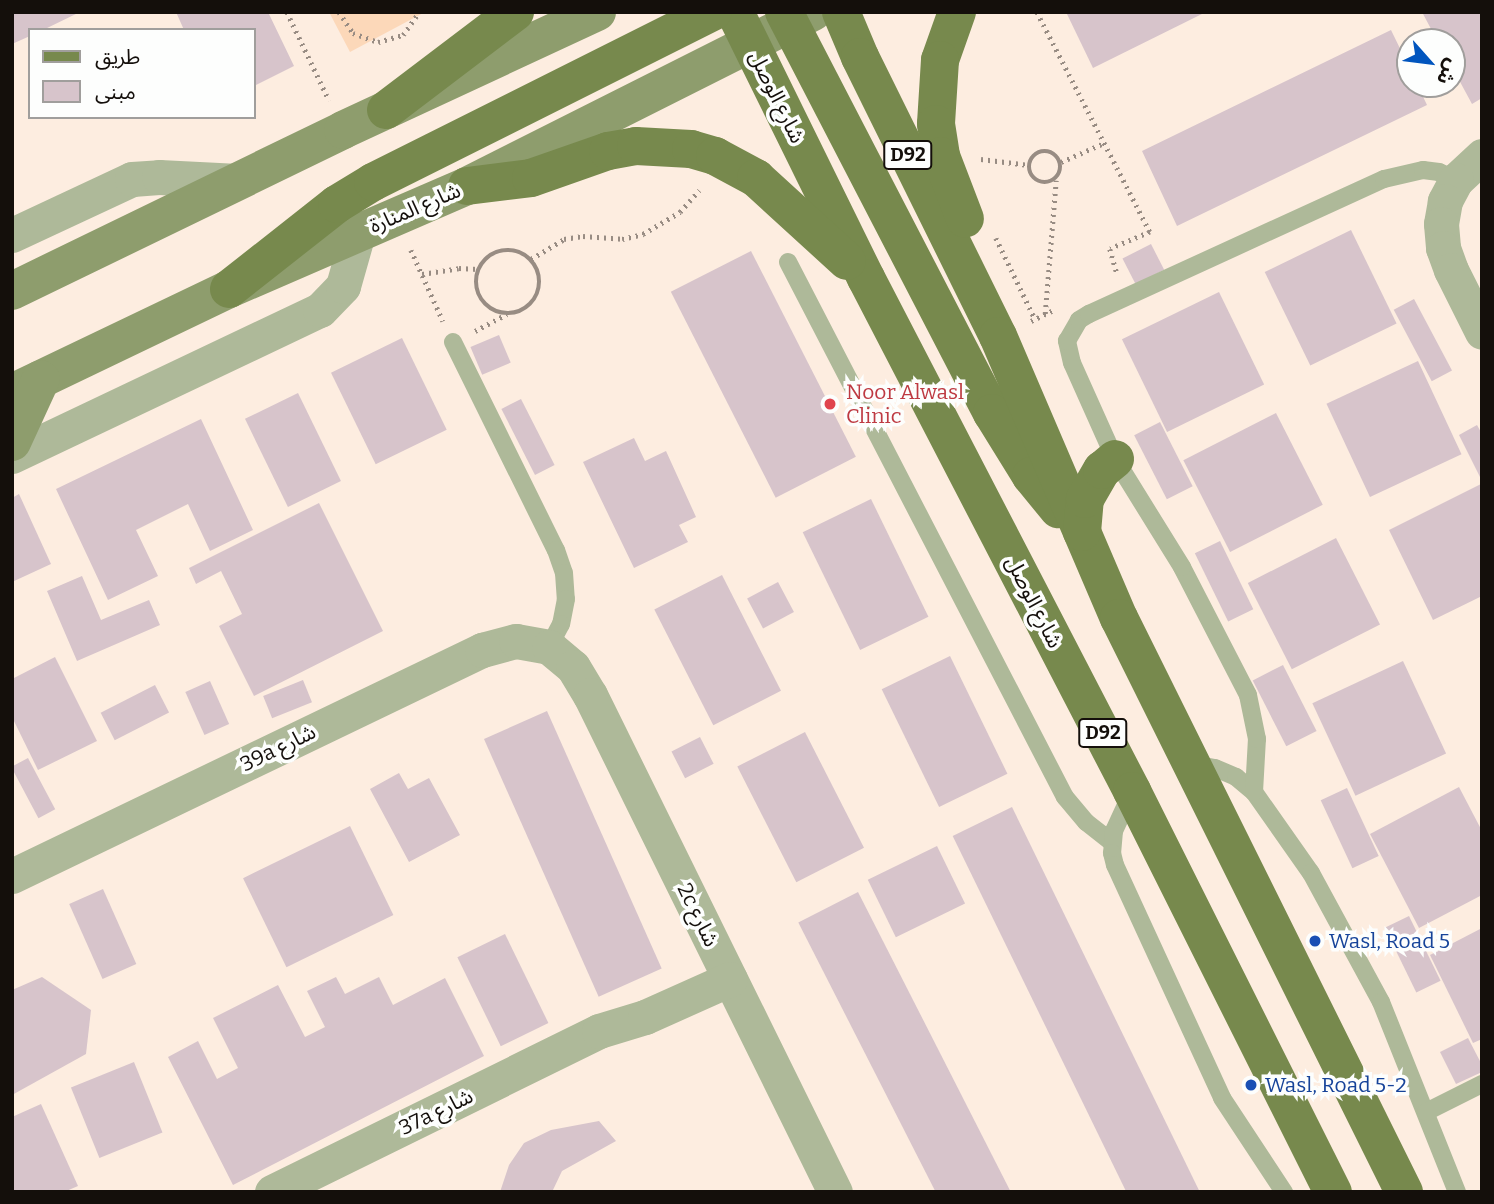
<!DOCTYPE html>
<html>
<head>
<meta charset="utf-8">
<style>
	body { margin:0 }
	#map { position:relative; width:1494px; height:1204px; overflow:hidden; background:#fdede0; font-family:Bitter,"Noto Sans Arabic",serif }
	div>[style] { position:absolute }
	.green>* { inset:0; background:#fcd8b9 }
	.building>* { inset:0; background:#d7c4cb; transform-origin:0 0 }
	.path>* { height:4.5px; margin-top:-2.25px; transform-origin:0; background:repeating-linear-gradient(90deg,#988c83 0 2px,transparent 0 7px) }
	.path>.ring { margin:-2.25px; padding:0; box-sizing:content-box; background:none; border:4.5px solid #988c83; border-radius:50% }
	.service>* { height:18px; margin:-9px; padding:0 9px; transform-origin:9px; border-radius:9px; background:#aeb999 }
	.minor>* { height:35px; margin:-17.5px; padding:0 17.5px; transform-origin:17.5px; border-radius:17.5px; background:#aeb999 }
	.secondary>* { height:38px; margin:-19px; padding:0 19px; transform-origin:19px; border-radius:19px; background:#8e9d6d }
	.primary>* { height:38px; margin:-19px; padding:0 19px; transform-origin:19px; border-radius:19px; background:#77894d }
	.dots>* { width:19px; height:19px; translate:-50% -50%; box-sizing:border-box; border:4px solid #fdfefd; border-radius:50% }
	span { translate:-50% -50%; white-space:nowrap; text-align:center; line-height:1.15; -webkit-text-stroke:7px #fdfefd; paint-order:stroke }
	.shield-label span { padding:2px 5px; background:#fdfefd; border:2px solid; border-radius:5px; -webkit-text-stroke-width:0 }
	.shield-label { font-size:19px; color:#140f0b; font-weight:700 }
	.street-label { font-size:21px; color:#140f0b }
	.health-label { font-size:21px; color:#be3a42 }
	.left { translate:0 -50%; text-align:left }
	.transit-label { font-size:21px; color:#164399 }
	.frame { position:absolute; inset:0; border:14px solid #140f0b; pointer-events:none }
	.legend { position:absolute; left:28px; top:28px; width:228px; height:91px; box-sizing:border-box; background:#fdfefd; border:2px solid #a09e9c; margin:0; padding:9px 12px; list-style:none; font-size:21px; color:#140f0b }
	.legend li { display:flex; align-items:center; gap:14px; height:35px }
	.legend b { width:35px; border:2px solid #a09e9c }
	.north { position:absolute; left:1396px; top:28px; width:70px; height:70px; box-sizing:border-box; background:#fdfefd; border:2px solid #a09e9c; border-radius:50%; rotate:118deg; font-size:19px; font-weight:700; line-height:28px; text-align:center; color:#140f0b }
	.north::after { content:''; display:block; margin:auto; width:24px; height:32px; background:#0155be; clip-path:polygon(50% 0,100% 100%,50% 72%,0 100%) }
</style>
</head>
<body>
<div id="map">
	<div class="green">
		<div style="clip-path:polygon(329px 12px,425px 12px,350px 52px)"></div>
	</div>
	<div class="building">
		<div style="clip-path:polygon(12px 12px,80px 12px,43px 30px,30px 30px,30px 36px,12px 44px)"></div>
		<div style="clip-path:polygon(176px 12px,268px 12px,294px 66px,254px 86px,254px 30px,184px 30px)"></div>
		<div style="clip-path:polygon(1066px 12px,1206px 12px,1093px 68px)"></div>
		<div style="clip-path:polygon(1422px 12px,1481px 12px,1482px 98px,1472px 104px,1452px 67px,1452px 42px,1438px 42px)"></div>
		<div style="clip-path:polygon(1391px 30px,1410px 69px,1410px 84px,1417px 84px,1427px 105px,1177px 226px,1142px 151px)"></div>
		<div style="left:1351px;top:230px;width:104px;height:96px;rotate:64deg"></div>
		<div style="left:1151px;top:244px;width:29px;height:32px;rotate:63deg"></div>
		<div style="left:751px;top:251px;width:231px;height:90px;rotate:63deg"></div>
		<div style="left:1219px;top:292px;width:103px;height:108px;rotate:64deg"></div>
		<div style="left:1414px;top:299px;width:81px;height:23px;rotate:62deg"></div>
		<div style="left:499px;top:335px;width:30px;height:31px;rotate:67deg"></div>
		<div style="left:402px;top:338px;width:102px;height:79px;rotate:64deg"></div>
		<div style="left:1418px;top:361px;width:103px;height:101px;rotate:65deg"></div>
		<div style="left:298px;top:393px;width:98px;height:59px;rotate:64deg"></div>
		<div style="left:521px;top:399px;width:74px;height:22px;rotate:63deg"></div>
		<div style="left:1276px;top:413px;width:103px;height:104px;rotate:63deg"></div>
		<div style="clip-path:polygon(201px 419px,253px 530px,210px 551px,188px 504px,136px 530px,158px 576px,108px 600px,56px 489px)"></div>
		<div style="left:1160px;top:422px;width:72px;height:29px;rotate:63deg"></div>
		<div style="clip-path:polygon(1477px 425px,1482px 434px,1482px 481px,1459px 435px)"></div>
		<div style="clip-path:polygon(634px 438px,645px 461px,666px 451px,696px 517px,679px 525px,688px 542px,634px 568px,583px 462px)"></div>
		<div style="clip-path:polygon(1481px 484px,1482px 596px,1433px 620px,1389px 530px)"></div>
		<div style="clip-path:polygon(19px 494px,51px 564px,12px 582px,12px 498px)"></div>
		<div style="left:871px;top:499px;width:131px;height:76px;rotate:64deg"></div>
		<div style="clip-path:polygon(319px 503px,383px 631px,254px 696px,219px 626px,242px 614px,221px 571px,196px 584px,189px 568px)"></div>
		<div style="left:1336px;top:538px;width:97px;height:99px;rotate:63deg"></div>
		<div style="left:1220px;top:541px;width:76px;height:28px;rotate:64deg"></div>
		<div style="left:722px;top:575px;width:130px;height:76px;rotate:63deg"></div>
		<div style="clip-path:polygon(82px 576px,101px 620px,149px 600px,160px 625px,77px 661px,47px 591px)"></div>
		<div style="left:778px;top:582px;width:34px;height:35px;rotate:62deg"></div>
		<div style="left:950px;top:656px;width:131px;height:76px;rotate:64deg"></div>
		<div style="clip-path:polygon(55px 657px,97px 741px,38px 770px,12px 717px,12px 679px)"></div>
		<div style="left:1403px;top:661px;width:102px;height:100px;rotate:65deg"></div>
		<div style="left:1283px;top:665px;width:74px;height:34px;rotate:63deg"></div>
		<div style="left:303px;top:680px;width:24px;height:43px;rotate:68deg"></div>
		<div style="left:210px;top:681px;width:47px;height:27px;rotate:66deg"></div>
		<div style="left:155px;top:685px;width:31px;height:61px;rotate:63deg"></div>
		<div style="left:547px;top:711px;width:282px;height:69px;rotate:66deg"></div>
		<div style="left:805px;top:732px;width:130px;height:76px;rotate:63deg"></div>
		<div style="left:700px;top:737px;width:30px;height:32px;rotate:63deg"></div>
		<div style="left:28px;top:758px;width:58px;height:19px;rotate:62deg"></div>
		<div style="clip-path:polygon(399px 773px,408px 789px,429px 778px,460px 835px,409px 862px,370px 789px)"></div>
		<div style="clip-path:polygon(1459px 787px,1482px 831px,1482px 895px,1419px 928px,1370px 834px)"></div>
		<div style="left:1347px;top:788px;width:75px;height:29px;rotate:65deg"></div>
		<div style="left:1012px;top:807px;width:429px;height:66px;rotate:64deg"></div>
		<div style="left:350px;top:826px;width:99px;height:119px;rotate:64deg"></div>
		<div style="left:937px;top:846px;width:64px;height:77px;rotate:64deg"></div>
		<div style="left:103px;top:889px;width:82px;height:37px;rotate:66deg"></div>
		<div style="left:858px;top:892px;width:338px;height:67px;rotate:63deg"></div>
		<div style="left:1409px;top:916px;width:72px;height:27px;rotate:64deg"></div>
		<div style="clip-path:polygon(1482px 928px,1482px 1039px,1473px 1043px,1430px 955px)"></div>
		<div style="left:505px;top:934px;width:99px;height:53px;rotate:64deg"></div>
		<div style="clip-path:polygon(42px 977px,91px 1010px,86px 1054px,12px 1095px,12px 990px)"></div>
		<div style="clip-path:polygon(336px 977px,345px 994px,379px 977px,393px 1005px,445px 978px,484px 1056px,233px 1185px,168px 1057px,198px 1041px,217px 1079px,238px 1068px,213px 1018px,278px 985px,305px 1037px,325px 1027px,307px 991px)"></div>
		<div style="clip-path:polygon(1468px 1038px,1482px 1065px,1482px 1072px,1456px 1084px,1440px 1052px)"></div>
		<div style="left:134px;top:1062px;width:76px;height:68px;rotate:68deg"></div>
		<div style="clip-path:polygon(41px 1104px,78px 1186px,64px 1192px,12px 1192px,12px 1117px)"></div>
		<div style="clip-path:polygon(599px 1121px,616px 1141px,562px 1171px,552px 1192px,500px 1192px,509px 1165px,524px 1143px,551px 1130px)"></div>
	</div>
	<div class="path">
		<div style="left:287px;top:12px;width:98px;rotate:64.5deg"></div>
		<div style="left:339px;top:12px;width:25px;rotate:56deg"></div>
		<div style="left:353px;top:33px;width:27px;rotate:20deg"></div>
		<div style="left:378px;top:42px;width:26px;rotate:-16deg"></div>
		<div style="left:403px;top:35px;width:28px;rotate:-55deg"></div>
		<div style="left:1037px;top:12px;width:247px;rotate:62.8deg"></div>
		<div style="left:1150px;top:232px;width:43px;rotate:157deg"></div>
		<div style="left:1110px;top:249px;width:25px;rotate:74deg"></div>
		<div class="ring" style="left:1029px;top:151px;width:27.5px;height:27.5px"></div>
		<div style="left:981px;top:159px;width:48px;rotate:7.1deg"></div>
		<div style="left:1061px;top:162px;width:47px;rotate:-23.8deg"></div>
		<div style="left:996px;top:238px;width:90px;rotate:64.3deg"></div>
		<div style="left:411px;top:250px;width:78px;rotate:65.7deg"></div>
		<div class="ring" style="left:476px;top:250px;width:59.5px;height:59.5px"></div>
		<div style="left:531px;top:259px;width:39px;rotate:-31deg"></div>
		<div style="left:564px;top:239px;width:19px;rotate:-9deg"></div>
		<div style="left:583px;top:236px;width:39px;rotate:4deg"></div>
		<div style="left:622px;top:239px;width:22px;rotate:-13deg"></div>
		<div style="left:643px;top:234px;width:43px;rotate:-30.7deg"></div>
		<div style="left:680px;top:212px;width:29px;rotate:-49deg"></div>
		<div style="left:422px;top:274px;width:37px;rotate:-9deg"></div>
		<div style="left:459px;top:268px;width:19px;rotate:3deg"></div>
		<div style="left:1045px;top:314px;width:134px;rotate:-85.3deg"></div>
		<div style="left:1031px;top:321px;width:25px;rotate:-26deg"></div>
		<div style="left:475px;top:331px;width:36px;rotate:-28deg"></div>
	</div>
	<div class="service">
		<div style="left:788px;top:262px;width:602px;rotate:62.63deg"></div>
		<div style="left:1065px;top:797px;width:33px;rotate:50deg"></div>
		<div style="left:1086px;top:822px;width:33px;rotate:38deg"></div>
		<div style="left:453px;top:342px;width:232px;rotate:63.7deg"></div>
		<div style="left:556px;top:550px;width:24px;rotate:71deg"></div>
		<div style="left:564px;top:573px;width:26px;rotate:86deg"></div>
		<div style="left:566px;top:599px;width:25px;rotate:101deg"></div>
		<div style="left:561px;top:624px;width:26px;rotate:118deg"></div>
		<div style="left:1194px;top:764px;width:21px;rotate:11deg"></div>
		<div style="left:1215px;top:768px;width:23px;rotate:23deg"></div>
		<div style="left:1236px;top:777px;width:23px;rotate:40deg"></div>
		<div style="left:1254px;top:792px;width:99px;rotate:54.9deg"></div>
		<div style="left:1311px;top:873px;width:147px;rotate:61.5deg"></div>
		<div style="left:1381px;top:1002px;width:205px;rotate:68.2deg"></div>
		<div style="left:1254px;top:792px;width:53px;rotate:-86.8deg"></div>
		<div style="left:1257px;top:739px;width:45px;rotate:-101.6deg"></div>
		<div style="left:1248px;top:695px;width:144px;rotate:-117.3deg"></div>
		<div style="left:1182px;top:567px;width:127px;rotate:-121.8deg"></div>
		<div style="left:1115px;top:459px;width:105px;rotate:-114.1deg"></div>
		<div style="left:1072px;top:363px;width:23px;rotate:-103deg"></div>
		<div style="left:1067px;top:341px;width:24px;rotate:-60deg"></div>
		<div style="left:1079px;top:320px;width:12px;rotate:-31deg"></div>
		<div style="left:1089px;top:314px;width:324px;rotate:-24.6deg"></div>
		<div style="left:1384px;top:179px;width:40px;rotate:-13deg"></div>
		<div style="left:1423px;top:170px;width:16px;rotate:7deg"></div>
		<div style="left:1439px;top:172px;width:19px;rotate:25deg"></div>
		<div style="left:1131px;top:794px;width:41px;rotate:114.7deg"></div>
		<div style="left:1114px;top:831px;width:22px;rotate:95deg"></div>
		<div style="left:1112px;top:853px;width:12px;rotate:76deg"></div>
		<div style="left:1115px;top:865px;width:256px;rotate:65.3deg"></div>
		<div style="left:1222px;top:1098px;width:113px;rotate:56.6deg"></div>
		<div style="left:1426px;top:1112px;width:63px;rotate:-26.6deg"></div>
	</div>
	<div class="minor">
		<div style="left:1482px;top:156px;width:35px;rotate:137deg"></div>
		<div style="left:1456px;top:180px;width:24px;rotate:118deg"></div>
		<div style="left:1445px;top:201px;width:23px;rotate:100deg"></div>
		<div style="left:1441px;top:224px;width:24px;rotate:85deg"></div>
		<div style="left:1443px;top:248px;width:23px;rotate:70deg"></div>
		<div style="left:1451px;top:270px;width:69px;rotate:63.4deg"></div>
		<div style="left:12px;top:235px;width:132px;rotate:-25deg"></div>
		<div style="left:132px;top:179px;width:27px;rotate:-4deg"></div>
		<div style="left:159px;top:177px;width:79px;rotate:2.9deg"></div>
		<div style="left:12px;top:456px;width:341px;rotate:-25.4deg"></div>
		<div style="left:320px;top:310px;width:33px;rotate:-46deg"></div>
		<div style="left:343px;top:286px;width:55px;rotate:-74.2deg"></div>
		<div style="left:12px;top:876px;width:522px;rotate:-25.68deg"></div>
		<div style="left:482px;top:650px;width:35px;rotate:-15deg"></div>
		<div style="left:516px;top:641px;width:34px;rotate:10deg"></div>
		<div style="left:549px;top:647px;width:31px;rotate:40deg"></div>
		<div style="left:573px;top:667px;width:33px;rotate:59deg"></div>
		<div style="left:590px;top:695px;width:554px;rotate:63.76deg"></div>
		<div style="left:272px;top:1192px;width:364px;rotate:-26.2deg"></div>
		<div style="left:599px;top:1031px;width:48px;rotate:-16.9deg"></div>
		<div style="left:645px;top:1017px;width:93px;rotate:-24.1deg"></div>
	</div>
	<div class="secondary">
		<div style="left:12px;top:291px;width:368px;rotate:-25.9deg"></div>
		<div style="left:343px;top:130px;width:280px;rotate:-24.9deg"></div>
		<div style="left:12px;top:393px;width:241px;rotate:-25.6deg"></div>
		<div style="left:229px;top:289px;width:259px;rotate:-23.4deg"></div>
		<div style="left:467px;top:186px;width:387px;rotate:-26.7deg"></div>
		<div style="left:12px;top:442px;width:69px;rotate:-65.3deg"></div>
	</div>
	<div class="primary">
		<div style="left:735px;top:12px;width:297px;rotate:63.8deg"></div>
		<div style="left:866px;top:278px;width:578px;rotate:62.59deg"></div>
		<div style="left:1132px;top:791px;width:449px;rotate:63.4deg"></div>
		<div style="left:784px;top:12px;width:452px;rotate:62.6deg"></div>
		<div style="left:992px;top:413px;width:74px;rotate:58.2deg"></div>
		<div style="left:1031px;top:476px;width:43px;rotate:50.7deg"></div>
		<div style="left:841px;top:12px;width:49px;rotate:67.1deg"></div>
		<div style="left:860px;top:57px;width:311px;rotate:63.7deg"></div>
		<div style="left:998px;top:336px;width:307px;rotate:66.8deg"></div>
		<div style="left:1119px;top:618px;width:641px;rotate:63.59deg"></div>
		<div style="left:957px;top:12px;width:51px;rotate:109.5deg"></div>
		<div style="left:940px;top:60px;width:64px;rotate:93.6deg"></div>
		<div style="left:936px;top:124px;width:32px;rotate:81deg"></div>
		<div style="left:941px;top:156px;width:67px;rotate:69.1deg"></div>
		<div style="left:386px;top:110px;width:162px;rotate:-37.2deg"></div>
		<div style="left:467px;top:186px;width:64px;rotate:-7.1deg"></div>
		<div style="left:531px;top:178px;width:82px;rotate:-19.3deg"></div>
		<div style="left:608px;top:151px;width:28px;rotate:-10deg"></div>
		<div style="left:636px;top:146px;width:55px;rotate:3.1deg"></div>
		<div style="left:691px;top:149px;width:25px;rotate:16deg"></div>
		<div style="left:715px;top:156px;width:47px;rotate:28.2deg"></div>
		<div style="left:756px;top:178px;width:123px;rotate:42.4deg"></div>
		<div style="left:229px;top:289px;width:137px;rotate:-38.2deg"></div>
		<div style="left:337px;top:204px;width:42px;rotate:-31.4deg"></div>
		<div style="left:373px;top:182px;width:380px;rotate:-26.6deg"></div>
		<div style="left:1082px;top:532px;width:33px;rotate:-85deg"></div>
		<div style="left:1085px;top:499px;width:34px;rotate:-60deg"></div>
		<div style="left:1102px;top:470px;width:17px;rotate:-40deg"></div>
	</div>
	<div class="dots">
		<div style="left:830px;top:404px;background:#e0444e"></div>
		<div style="left:1315px;top:941px;background:#1a4fb4"></div>
		<div style="left:1251px;top:1085px;background:#1a4fb4"></div>
	</div>
	<div class="shield-label">
		<span style="left:908px;top:155px">D92</span>
		<span style="left:1103px;top:733px">D92</span>
	</div>
	<div class="street-label">
		<span style="left:777px;top:97px;rotate:64deg">شارع الوصل</span>
		<span style="left:415px;top:208px;rotate:-23deg">شارع المنارة</span>
		<span style="left:1034px;top:602px;rotate:63deg">شارع الوصل</span>
		<span style="left:278px;top:748px;rotate:-26deg">39a شارع</span>
		<span style="left:698px;top:915px;rotate:64deg">2c شارع</span>
		<span style="left:436px;top:1112px;rotate:-26deg">37a شارع</span>
	</div>
	<div class="health-label">
		<span class="left" style="left:846px;top:404px">Noor Alwasl<br>Clinic</span>
	</div>
	<div class="transit-label">
		<span class="left" style="left:1329px;top:941px">Wasl, Road 5</span>
		<span class="left" style="left:1265px;top:1085px">Wasl, Road 5-2</span>
	</div>
	<div class="frame"></div>
	<ul class="legend">
	<li><b style="height:9px;background:#77894d"></b>طريق</li>
	<li><b style="height:19px;background:#d7c4cb"></b>مبنى</li>
	</ul>
	<div class="north">ش</div>
</div>
</body>
</html>
